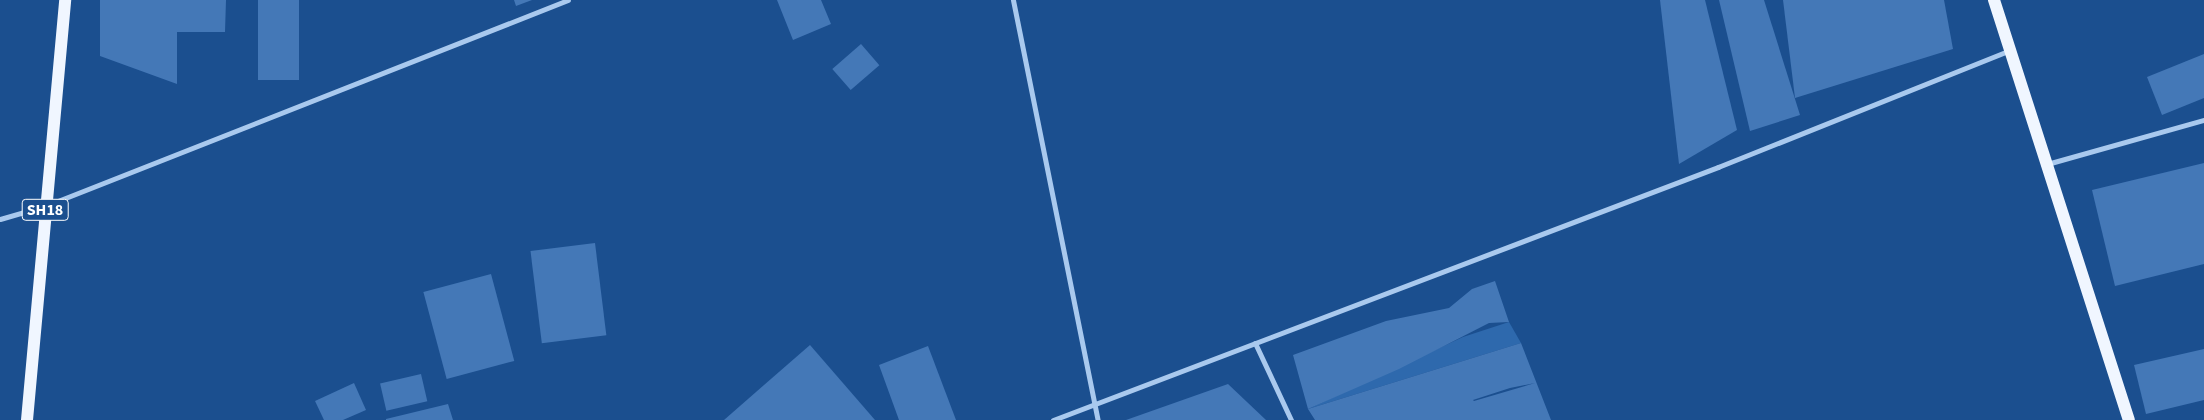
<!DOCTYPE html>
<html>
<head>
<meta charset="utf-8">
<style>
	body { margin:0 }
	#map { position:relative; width:2204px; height:420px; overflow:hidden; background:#1b4f8f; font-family:"Source Sans 3",sans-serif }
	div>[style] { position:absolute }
	.green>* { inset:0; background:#2e69ad }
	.building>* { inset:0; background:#4478b7; transform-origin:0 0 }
	.minor>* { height:5px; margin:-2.5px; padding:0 2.5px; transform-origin:2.5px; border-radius:2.5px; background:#a9c9ee }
	.primary>* { height:12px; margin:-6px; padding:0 6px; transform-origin:6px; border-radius:6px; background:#f0f6ff }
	span { translate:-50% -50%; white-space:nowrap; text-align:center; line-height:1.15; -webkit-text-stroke:4px #1b4f8f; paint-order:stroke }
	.shield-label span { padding:1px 4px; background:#1b4f8f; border:1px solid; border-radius:4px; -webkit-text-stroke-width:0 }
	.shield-label { font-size:16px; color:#fff; font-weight:700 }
</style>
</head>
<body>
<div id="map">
	<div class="green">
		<div style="clip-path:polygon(1509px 322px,1521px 343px,1308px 409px,1463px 337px)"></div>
	</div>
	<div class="building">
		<div style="clip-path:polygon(100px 0,226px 0,225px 32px,177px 32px,177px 84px,100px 56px)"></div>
		<div style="left:258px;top:0;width:41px;height:80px"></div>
		<div style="clip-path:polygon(514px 0,532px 0,516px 6px)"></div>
		<div style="clip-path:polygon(777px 0,821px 0,831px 24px,793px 40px)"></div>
		<div style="clip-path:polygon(1660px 0,1705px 0,1737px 130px,1679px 164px)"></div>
		<div style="clip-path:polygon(1719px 0,1764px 0,1800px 115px,1750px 131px)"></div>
		<div style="clip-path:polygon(1783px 0,1944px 0,1953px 49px,1795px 98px)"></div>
		<div style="left:861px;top:44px;width:28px;height:38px;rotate:49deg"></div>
		<div style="clip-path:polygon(2204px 54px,2204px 98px,2162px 115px,2147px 77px)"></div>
		<div style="clip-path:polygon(2204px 163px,2204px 264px,2115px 286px,2092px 190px)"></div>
		<div style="left:595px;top:243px;width:93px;height:65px;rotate:83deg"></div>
		<div style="left:491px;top:274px;width:90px;height:70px;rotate:75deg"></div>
		<div style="clip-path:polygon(1495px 281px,1509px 322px,1489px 323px,1399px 369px,1308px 409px,1293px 355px,1386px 321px,1449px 308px,1472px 289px)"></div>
		<div style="clip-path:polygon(evenodd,1521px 343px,1551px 420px,1315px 420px,1308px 409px,1521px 343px,1535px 383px,1474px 401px,1473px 400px,1510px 388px,1535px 383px)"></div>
		<div style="clip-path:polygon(810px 345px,875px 420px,724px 420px)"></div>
		<div style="clip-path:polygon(928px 346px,956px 420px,899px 420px,879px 365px)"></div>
		<div style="clip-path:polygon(2204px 349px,2204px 400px,2146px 414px,2134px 365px)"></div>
		<div style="left:421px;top:374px;width:28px;height:42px;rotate:77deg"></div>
		<div style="clip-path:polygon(354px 383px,366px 410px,343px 420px,324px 420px,315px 401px)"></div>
		<div style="clip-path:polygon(1228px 384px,1266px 420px,1126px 420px)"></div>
		<div style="clip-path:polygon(448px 404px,453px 420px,386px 420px,386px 419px)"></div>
	</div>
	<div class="minor">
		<div style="left:1013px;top:0;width:429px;rotate:78.6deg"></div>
		<div style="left:2047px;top:164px;width:163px;rotate:-15.7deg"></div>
		<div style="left:0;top:219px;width:47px;rotate:-16.1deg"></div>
		<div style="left:45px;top:206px;width:562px;rotate:-21.5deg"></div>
		<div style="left:1255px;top:343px;width:85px;rotate:64.9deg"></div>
		<div style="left:1053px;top:420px;width:712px;rotate:-20.83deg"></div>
		<div style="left:1718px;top:167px;width:315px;rotate:-21.8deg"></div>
	</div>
	<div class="primary">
		<div style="left:1994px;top:0;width:441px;rotate:72.2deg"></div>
		<div style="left:27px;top:420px;width:422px;rotate:-84.8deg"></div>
	</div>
	<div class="shield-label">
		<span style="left:45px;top:210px">SH18</span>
	</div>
</div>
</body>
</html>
